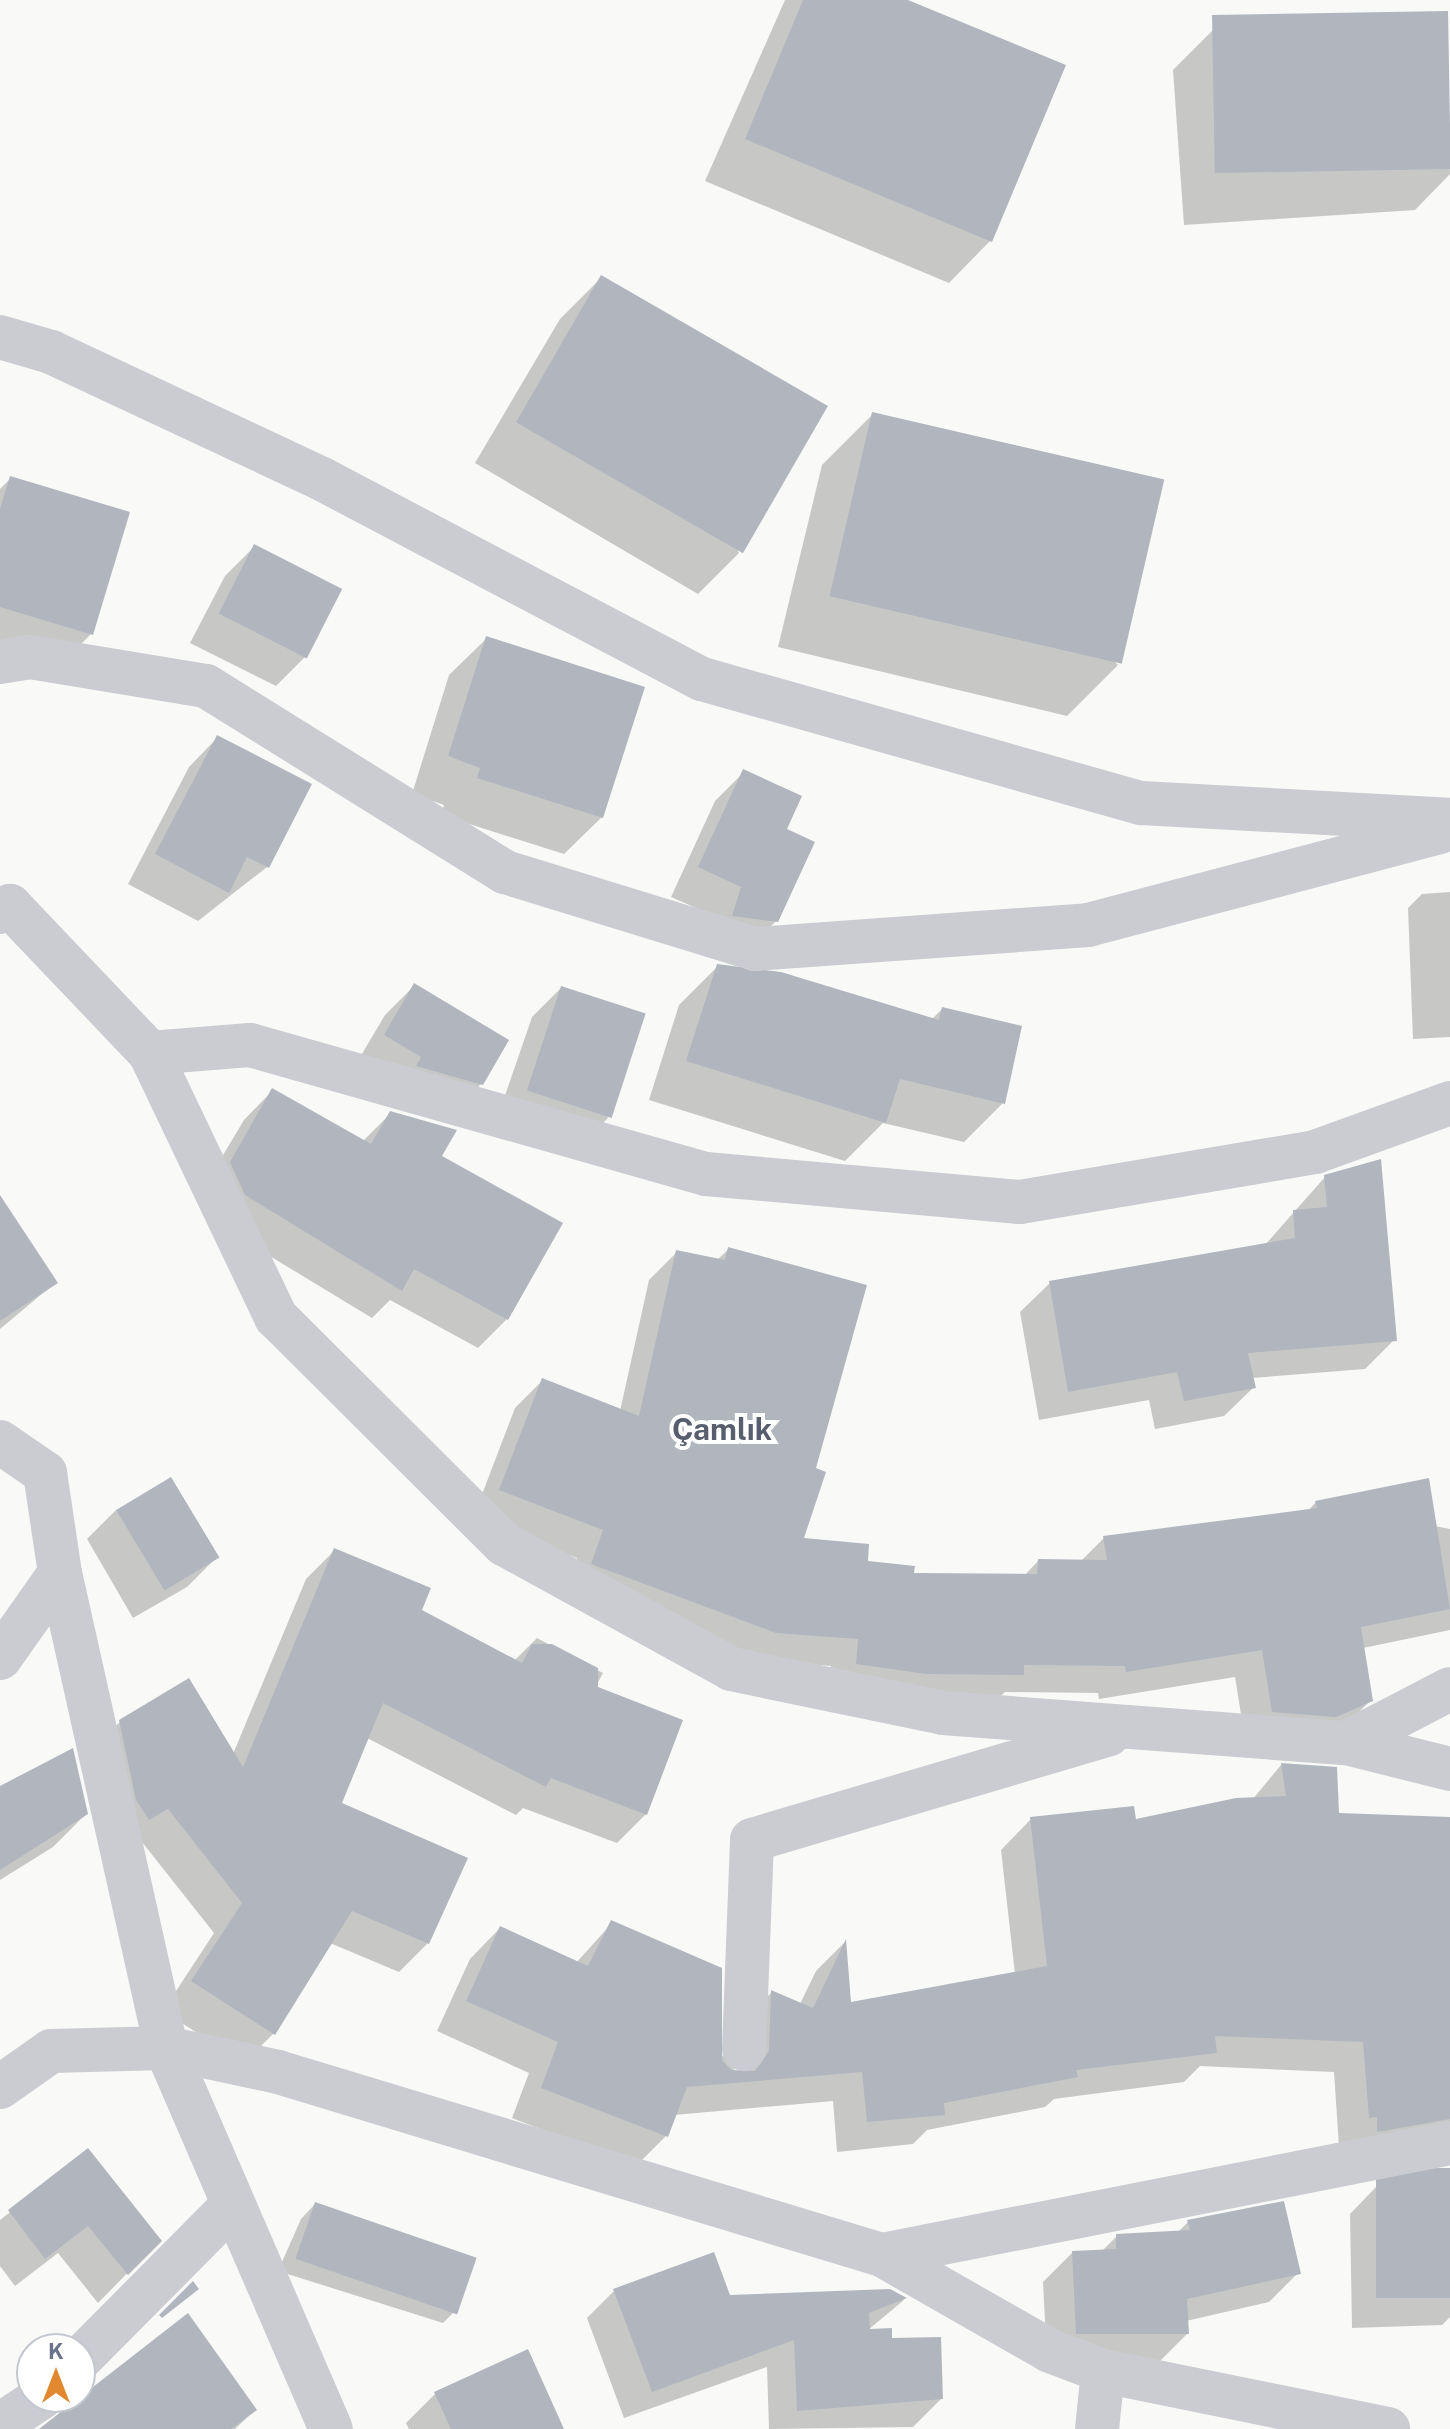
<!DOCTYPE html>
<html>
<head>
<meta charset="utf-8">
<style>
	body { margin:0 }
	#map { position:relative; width:1450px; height:2429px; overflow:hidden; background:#f9faf8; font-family:"Public Sans",sans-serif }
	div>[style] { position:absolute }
	.shadow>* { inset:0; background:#0003 }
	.building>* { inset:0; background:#b0b5be; transform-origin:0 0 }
	.minor>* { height:44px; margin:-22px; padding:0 22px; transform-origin:22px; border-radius:22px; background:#cbccd1 }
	span { translate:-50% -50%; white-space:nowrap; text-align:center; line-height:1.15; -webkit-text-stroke:8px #fff; paint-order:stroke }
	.district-label { font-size:30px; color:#575e6e; font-weight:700 }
	.north { position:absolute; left:16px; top:2333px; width:80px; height:80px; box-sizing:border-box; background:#fff; border:2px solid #c3c7cf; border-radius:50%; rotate:0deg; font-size:22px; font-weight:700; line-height:32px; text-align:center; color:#697288 }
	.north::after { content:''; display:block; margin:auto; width:28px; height:36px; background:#e2892f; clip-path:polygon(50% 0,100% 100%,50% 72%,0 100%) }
</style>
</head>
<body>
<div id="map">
	<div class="shadow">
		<div style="clip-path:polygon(785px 0,903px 0,1063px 67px,990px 241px,949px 283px,705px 181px)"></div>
		<div style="clip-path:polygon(1446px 13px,1450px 174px,1415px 210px,1184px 225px,1173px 70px,1214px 29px)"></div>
		<div style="clip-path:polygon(601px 278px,739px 553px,698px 594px,475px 463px,560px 319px)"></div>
		<div style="clip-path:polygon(873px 414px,1118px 665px,1067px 716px,778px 647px,822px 465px)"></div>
		<div style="clip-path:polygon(11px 478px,91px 634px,62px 663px,0 644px,0 489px)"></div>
		<div style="clip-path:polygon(254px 547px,305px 657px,276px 686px,190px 643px,225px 576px)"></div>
		<div style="clip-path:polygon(487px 638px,602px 817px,564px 854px,441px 815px,444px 805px,412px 794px,449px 675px)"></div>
		<div style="clip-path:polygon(218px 737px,267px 867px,198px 921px,128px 884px,189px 767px)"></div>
		<div style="clip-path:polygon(744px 772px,784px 830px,776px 921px,747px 951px,714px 916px,671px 897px,715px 801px)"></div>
		<div style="clip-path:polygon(1450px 892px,1450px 1037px,1413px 1039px,1408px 908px,1422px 894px)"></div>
		<div style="clip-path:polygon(718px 966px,931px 1020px,942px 1009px,1003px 1103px,964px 1142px,883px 1123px,845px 1161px,649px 1100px,679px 1005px)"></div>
		<div style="clip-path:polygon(414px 986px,481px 1084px,452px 1113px,356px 1064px,385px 1015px)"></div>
		<div style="clip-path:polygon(561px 988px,608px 1118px,578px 1147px,497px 1119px,532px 1017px)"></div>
		<div style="clip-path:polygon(273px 1090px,362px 1142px,391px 1113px,439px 1157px,507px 1319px,478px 1348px,390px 1300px,372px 1318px,217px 1224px,201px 1192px,244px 1120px)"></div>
		<div style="clip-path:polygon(1325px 1177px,1394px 1340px,1365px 1369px,1252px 1378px,1254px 1387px,1224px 1416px,1155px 1429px,1149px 1400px,1039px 1420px,1020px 1312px,1050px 1283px,1265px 1245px)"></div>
		<div style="clip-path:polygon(0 1227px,55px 1283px,0 1329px)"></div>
		<div style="clip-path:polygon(729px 1249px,814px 1470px,801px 1540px,912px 1575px,1024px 1576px,1038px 1561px,1080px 1562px,1104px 1538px,1307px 1512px,1316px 1502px,1450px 1529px,1450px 1630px,1363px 1648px,1371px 1700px,1343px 1728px,1245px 1739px,1235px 1677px,1099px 1699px,1098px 1693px,1005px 1692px,994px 1702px,829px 1691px,831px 1666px,746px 1659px,565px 1591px,577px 1558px,473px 1518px,515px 1408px,543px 1380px,620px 1411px,649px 1280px,677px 1252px,717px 1260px)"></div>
		<div style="clip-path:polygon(116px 1510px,216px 1558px,187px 1587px,133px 1618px,87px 1539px)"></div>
		<div style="clip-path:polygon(335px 1550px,420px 1611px,514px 1661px,537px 1638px,603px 1673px,595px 1688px,646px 1814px,617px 1843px,523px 1808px,516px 1815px,367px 1738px,339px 1804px,428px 1943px,399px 1972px,330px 1943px,273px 2034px,244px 2063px,163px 2011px,214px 1933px,138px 1837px,90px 1751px,120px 1722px,233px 1754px,306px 1579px)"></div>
		<div style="clip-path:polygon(1281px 1765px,1337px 1815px,1450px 1966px,1450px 2132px,1339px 2147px,1334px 2072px,1200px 2066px,1184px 2082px,1054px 2099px,1045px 2107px,927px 2130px,913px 2144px,837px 2152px,833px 2101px,674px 2115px,666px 2136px,636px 2166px,512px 2118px,529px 2073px,437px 2031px,470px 1959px,500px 1928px,576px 1963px,612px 1923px,738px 2074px,742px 2022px,772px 1992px,800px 2004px,816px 1971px,844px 1943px,849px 2005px,1015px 1974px,1001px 1850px,1031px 1819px,1134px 1821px,1252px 1800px)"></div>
		<div style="clip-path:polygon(0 1789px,86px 1814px,53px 1847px,0 1880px)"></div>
		<div style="clip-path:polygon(88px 2151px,159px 2241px,98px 2303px,58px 2253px,15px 2286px,0 2266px,0 2220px)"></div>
		<div style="clip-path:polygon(1450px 2168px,1450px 2317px,1442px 2325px,1352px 2328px,1350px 2214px,1379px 2184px)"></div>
		<div style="clip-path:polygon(315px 2204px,457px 2309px,443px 2323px,278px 2271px,301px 2219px)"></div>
		<div style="clip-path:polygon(1188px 2222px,1298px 2273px,1269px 2302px,1186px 2321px,1187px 2334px,1158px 2363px,1047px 2362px,1043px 2282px,1072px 2253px,1101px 2252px,1117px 2236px,1178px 2232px)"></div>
		<div style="clip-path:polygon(615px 2290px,728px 2298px,890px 2291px,904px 2300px,868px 2330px,890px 2340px,941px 2399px,913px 2427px,769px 2429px,767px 2367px,624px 2418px,587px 2318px)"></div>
		<div style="clip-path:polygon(187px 2316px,255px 2410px,235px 2429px,43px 2429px)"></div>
		<div style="clip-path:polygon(435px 2394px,562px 2429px,409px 2429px,406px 2423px)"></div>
	</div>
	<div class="building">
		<div style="clip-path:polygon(803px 0,908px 0,1066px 65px,992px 242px,745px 139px)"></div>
		<div style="left:1448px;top:11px;width:158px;height:236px;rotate:89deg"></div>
		<div style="left:601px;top:275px;width:262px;height:170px;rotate:30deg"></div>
		<div style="left:872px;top:412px;width:300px;height:189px;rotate:13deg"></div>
		<div style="clip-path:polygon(10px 476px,130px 512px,93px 635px,0 607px,0 509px)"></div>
		<div style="left:254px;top:544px;width:99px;height:78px;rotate:27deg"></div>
		<div style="clip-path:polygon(486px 636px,645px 687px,603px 818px,477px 778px,480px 768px,448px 756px)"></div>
		<div style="clip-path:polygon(217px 735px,312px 784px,269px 868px,247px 857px,229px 893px,155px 854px)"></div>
		<div style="clip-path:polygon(743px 769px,802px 796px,787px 829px,815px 842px,778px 922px,732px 916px,741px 887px,698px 867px)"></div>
		<div style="clip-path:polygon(717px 964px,781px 972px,939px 1020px,942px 1007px,1022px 1026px,1005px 1104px,900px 1079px,886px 1123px,686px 1061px)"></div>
		<div style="clip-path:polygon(414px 983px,509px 1040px,483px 1085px,416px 1066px,421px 1057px,384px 1035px)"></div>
		<div style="left:561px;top:986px;width:89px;height:110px;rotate:18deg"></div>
		<div style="clip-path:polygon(272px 1088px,371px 1144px,390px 1111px,457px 1130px,442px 1156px,563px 1223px,508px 1320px,414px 1269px,402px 1291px,245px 1195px,230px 1162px)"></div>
		<div style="clip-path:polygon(1381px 1159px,1397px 1341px,1248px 1353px,1256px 1388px,1184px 1401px,1177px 1372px,1068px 1392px,1049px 1281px,1295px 1238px,1293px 1210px,1327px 1207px,1324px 1175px)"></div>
		<div style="clip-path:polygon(0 1195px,58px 1283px,0 1321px)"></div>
		<div style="clip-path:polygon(728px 1247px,867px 1285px,816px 1468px,826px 1472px,804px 1538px,869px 1544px,868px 1561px,915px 1566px,914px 1573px,1037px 1574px,1038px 1559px,1107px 1560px,1103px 1536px,1317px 1508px,1315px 1501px,1429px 1478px,1450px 1609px,1361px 1627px,1373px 1701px,1336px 1717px,1272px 1712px,1262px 1650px,1126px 1672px,1125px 1666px,1024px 1665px,1024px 1675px,926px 1674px,856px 1664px,858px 1639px,776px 1633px,591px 1564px,603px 1530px,499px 1490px,542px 1378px,639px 1416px,676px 1250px,725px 1260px)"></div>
		<div style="left:171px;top:1477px;width:94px;height:64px;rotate:59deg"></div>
		<div style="clip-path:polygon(334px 1548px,431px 1588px,422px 1610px,522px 1663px,532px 1644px,552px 1644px,598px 1668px,598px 1687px,683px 1720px,647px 1815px,551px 1778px,546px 1787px,383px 1703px,342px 1803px,468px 1858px,429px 1944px,352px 1911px,275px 2035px,191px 1981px,242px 1903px,168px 1809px,149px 1820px,136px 1800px,119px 1720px,189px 1678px,243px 1767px)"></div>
		<div style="clip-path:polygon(73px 1748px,88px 1814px,0 1870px,0 1786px)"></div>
		<div style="clip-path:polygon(1281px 1763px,1337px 1767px,1339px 1813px,1450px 1817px,1450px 2119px,1377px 2132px,1377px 2117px,1369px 2118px,1363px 2042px,1215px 2036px,1217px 2053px,1076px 2070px,1078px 2077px,944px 2103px,945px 2115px,867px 2122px,862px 2072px,687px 2087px,668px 2137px,541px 2088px,558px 2042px,466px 2001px,500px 1926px,588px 1966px,611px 1920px,722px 1968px,722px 2060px,731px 2070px,755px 2071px,769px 2051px,771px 1990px,813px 2008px,846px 1939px,851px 2002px,1047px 1966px,1030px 1817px,1134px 1806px,1136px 1819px,1236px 1798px,1286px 1796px)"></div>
		<div style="clip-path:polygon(88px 2148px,162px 2241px,128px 2275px,88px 2226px,45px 2259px,8px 2210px)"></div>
		<div style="left:1450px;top:2168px;width:130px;height:74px;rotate:90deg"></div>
		<div style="clip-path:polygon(1284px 2201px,1301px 2274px,1187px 2299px,1189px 2334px,1076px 2334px,1072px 2251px,1116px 2249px,1116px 2234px,1190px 2230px,1187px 2220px)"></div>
		<div style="left:315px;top:2202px;width:171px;height:60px;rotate:19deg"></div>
		<div style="clip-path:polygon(714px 2252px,730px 2295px,890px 2289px,907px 2298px,869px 2313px,870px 2329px,892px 2328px,892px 2338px,941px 2337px,943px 2399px,797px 2411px,794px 2340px,652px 2392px,613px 2289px)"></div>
		<div style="clip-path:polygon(193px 2281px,199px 2289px,162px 2318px,159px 2315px)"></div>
		<div style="clip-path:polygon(188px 2313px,257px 2410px,231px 2429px,39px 2429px)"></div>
		<div style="clip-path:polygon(528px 2349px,564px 2429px,451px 2429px,434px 2392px)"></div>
	</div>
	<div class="minor">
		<div style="left:0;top:337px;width:53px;rotate:16.4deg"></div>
		<div style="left:51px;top:352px;width:299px;rotate:25.1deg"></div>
		<div style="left:322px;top:479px;width:429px;rotate:27.8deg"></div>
		<div style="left:702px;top:679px;width:456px;rotate:15.8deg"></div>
		<div style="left:1141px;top:803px;width:309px;rotate:3.1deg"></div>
		<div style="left:0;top:662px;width:30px;rotate:-9deg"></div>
		<div style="left:30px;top:657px;width:178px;rotate:9.4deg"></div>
		<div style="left:206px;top:686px;width:352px;rotate:31.9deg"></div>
		<div style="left:505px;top:872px;width:262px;rotate:17.1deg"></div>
		<div style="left:755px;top:949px;width:334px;rotate:-4.1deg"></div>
		<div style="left:1088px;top:925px;width:364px;rotate:-14.8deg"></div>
		<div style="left:0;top:912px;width:12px;rotate:-31deg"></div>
		<div style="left:10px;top:906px;width:203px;rotate:46.4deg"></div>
		<div style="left:150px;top:1053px;width:293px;rotate:64.5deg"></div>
		<div style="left:276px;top:1317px;width:322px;rotate:44.9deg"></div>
		<div style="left:504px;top:1544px;width:259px;rotate:28.8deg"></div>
		<div style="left:731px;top:1669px;width:217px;rotate:11.7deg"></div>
		<div style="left:943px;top:1713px;width:404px;rotate:4.3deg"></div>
		<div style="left:1346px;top:1743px;width:107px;rotate:14deg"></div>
		<div style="left:150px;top:1053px;width:100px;rotate:-4.6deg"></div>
		<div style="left:250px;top:1045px;width:474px;rotate:15.8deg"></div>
		<div style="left:706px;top:1174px;width:315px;rotate:5.1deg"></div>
		<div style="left:1020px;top:1202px;width:299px;rotate:-9.6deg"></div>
		<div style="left:1315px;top:1152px;width:144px;rotate:-19.9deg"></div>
		<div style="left:0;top:1442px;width:55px;rotate:34.6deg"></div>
		<div style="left:45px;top:1473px;width:101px;rotate:81.5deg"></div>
		<div style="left:60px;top:1573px;width:487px;rotate:77.4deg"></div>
		<div style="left:166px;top:2048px;width:415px;rotate:66.6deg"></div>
		<div style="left:0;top:1658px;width:104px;rotate:-54.8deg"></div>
		<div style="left:1346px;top:1743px;width:117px;rotate:-27.4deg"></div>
		<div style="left:744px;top:2049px;width:209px;rotate:-87.8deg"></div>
		<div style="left:752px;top:1840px;width:372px;rotate:-16.5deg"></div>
		<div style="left:0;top:2087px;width:62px;rotate:-35.2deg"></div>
		<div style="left:51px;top:2051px;width:115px;rotate:-1.5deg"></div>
		<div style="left:166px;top:2048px;width:115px;rotate:12.1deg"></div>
		<div style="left:278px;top:2072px;width:631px;rotate:16.86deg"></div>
		<div style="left:882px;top:2255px;width:193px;rotate:29.7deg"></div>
		<div style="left:1050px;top:2351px;width:57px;rotate:20.7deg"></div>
		<div style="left:1103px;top:2371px;width:291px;rotate:11.5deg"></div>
		<div style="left:882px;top:2255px;width:579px;rotate:-11.15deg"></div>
		<div style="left:80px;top:2359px;width:213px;rotate:-45.2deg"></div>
		<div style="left:0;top:2425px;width:50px;rotate:-33.7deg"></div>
		<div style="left:1097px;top:2429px;width:58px;rotate:-84.1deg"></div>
	</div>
	<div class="district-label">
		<span style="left:722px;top:1429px">Çamlık</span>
	</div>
	<div class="north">K</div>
</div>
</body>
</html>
